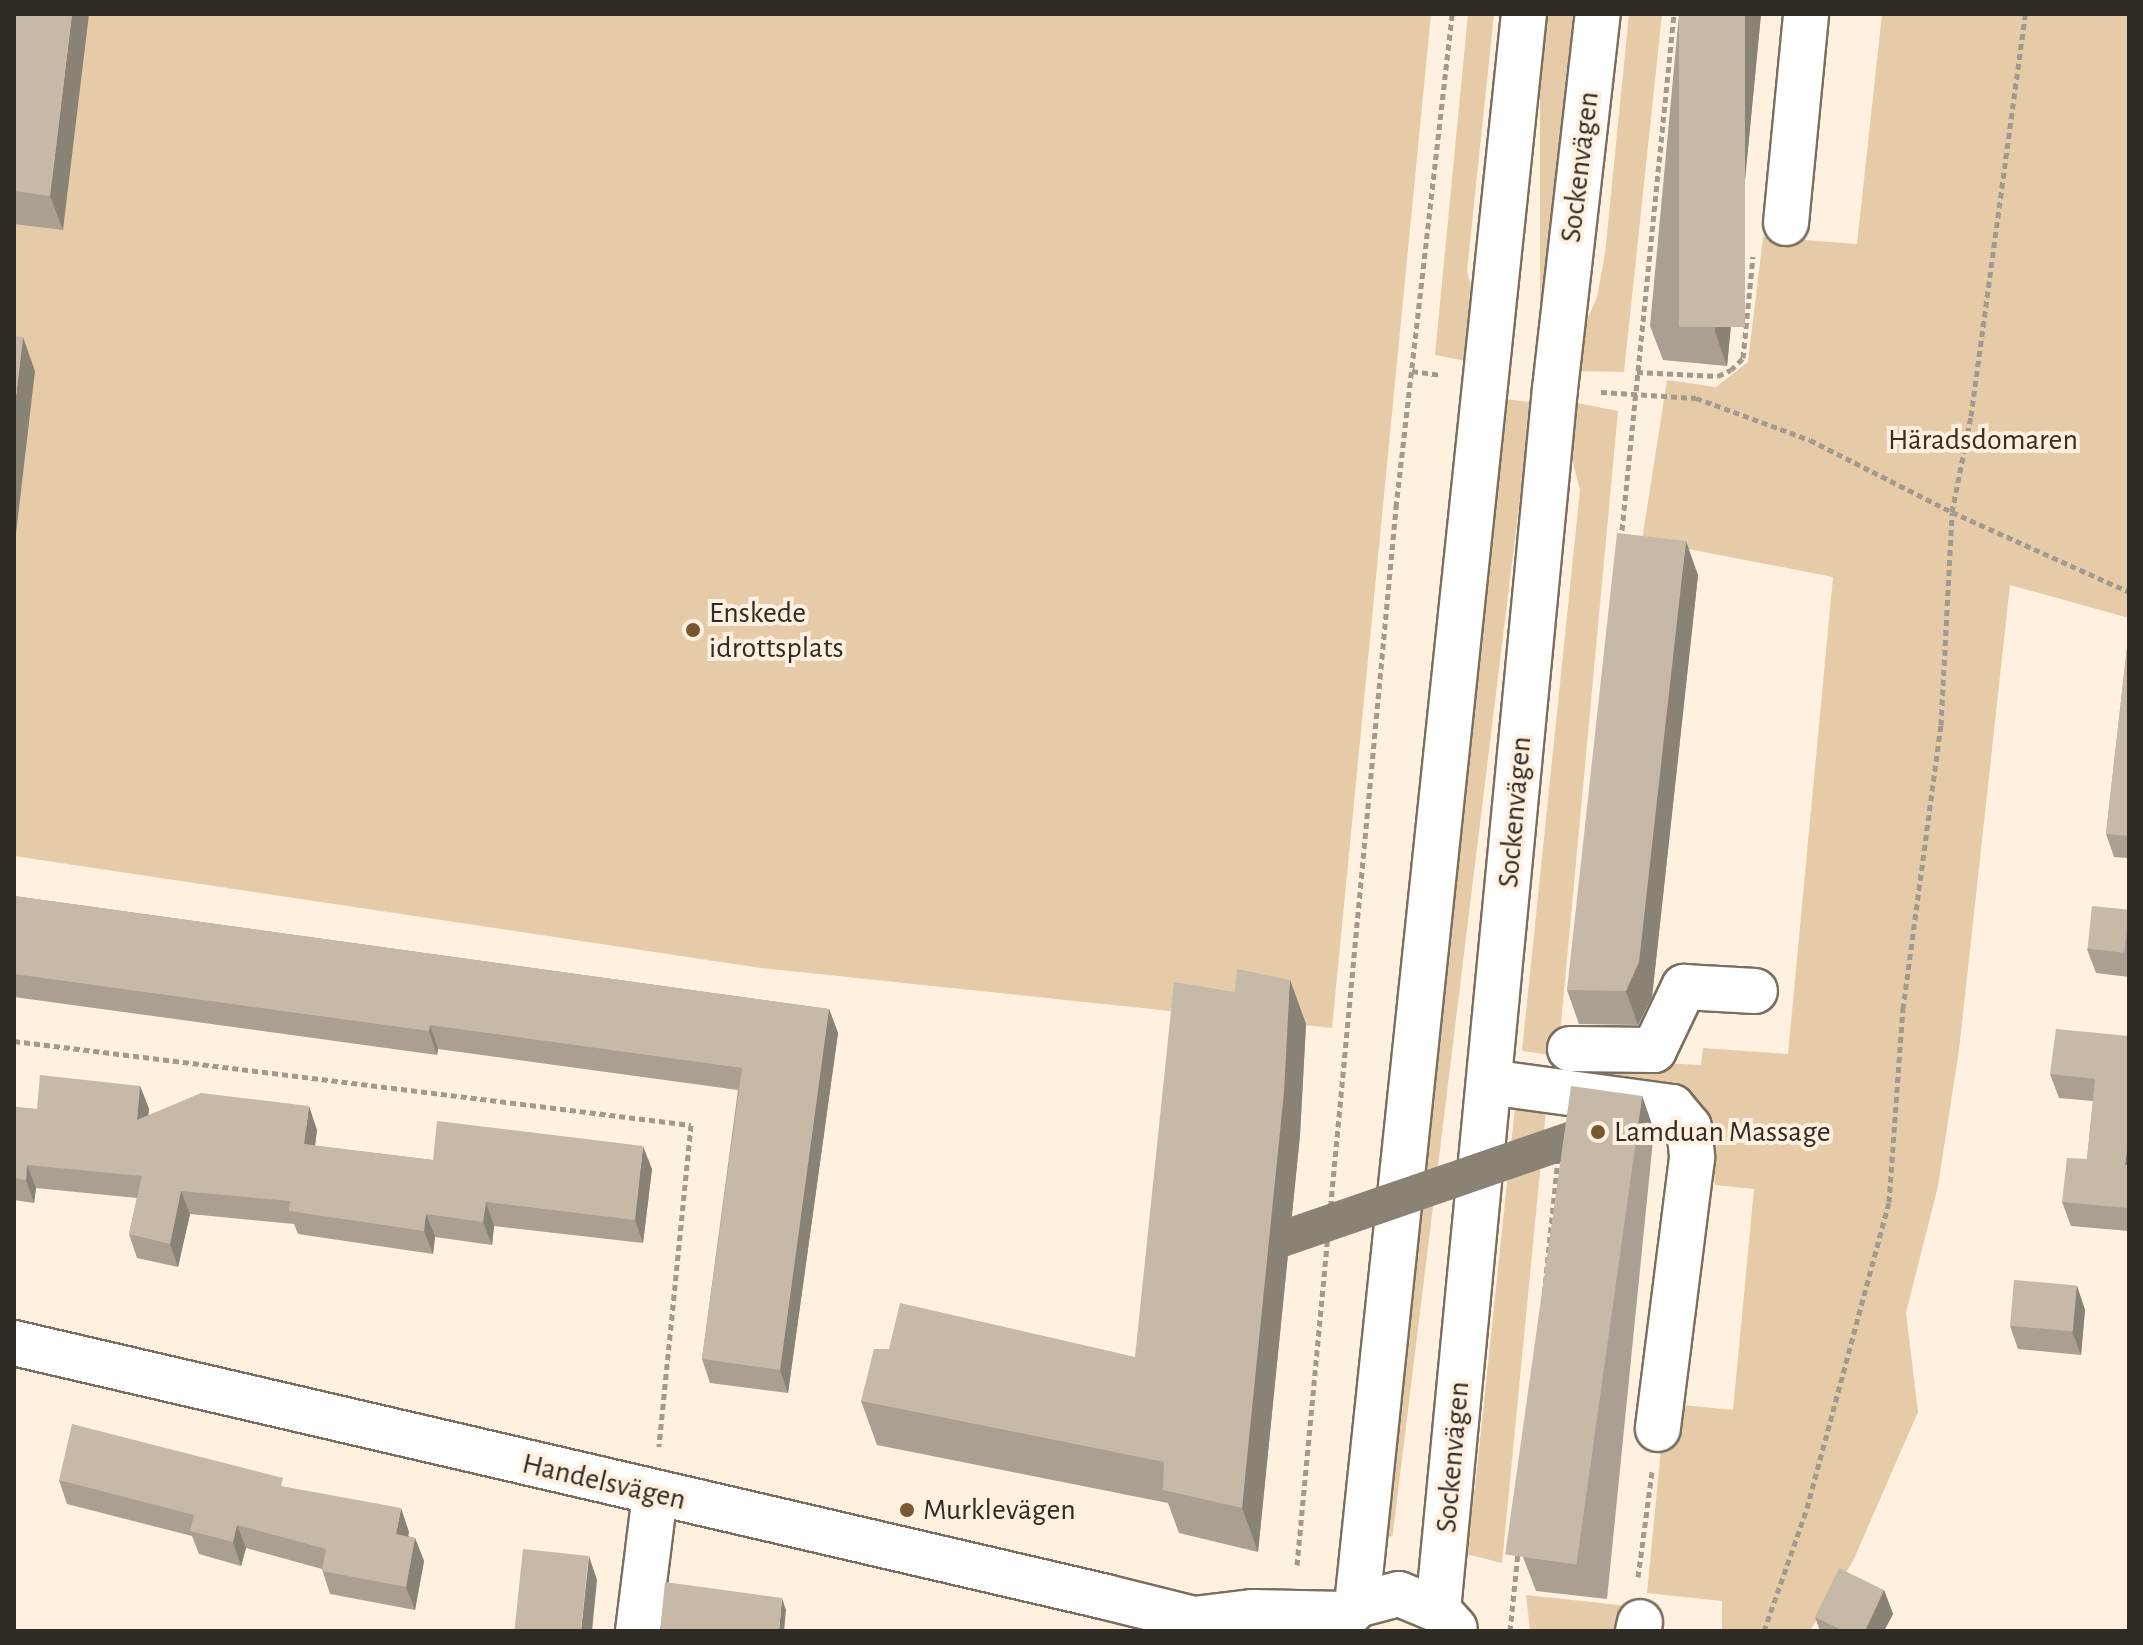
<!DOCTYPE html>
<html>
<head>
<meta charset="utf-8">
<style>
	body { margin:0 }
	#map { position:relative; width:2143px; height:1645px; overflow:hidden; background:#fff0df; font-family:"Alegreya Sans",sans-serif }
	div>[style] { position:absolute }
	.green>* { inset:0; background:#e6cba9; transform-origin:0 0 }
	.path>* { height:5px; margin-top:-2.5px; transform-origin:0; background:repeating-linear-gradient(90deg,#a3998c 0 6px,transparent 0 10px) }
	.roads { filter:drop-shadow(2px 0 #7a6e5f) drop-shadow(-2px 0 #7a6e5f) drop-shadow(0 2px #7a6e5f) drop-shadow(0 -2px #7a6e5f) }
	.minor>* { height:44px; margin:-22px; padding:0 22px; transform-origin:22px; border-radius:22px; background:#fff }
	.wall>* { inset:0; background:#aa9f90 }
	.shaded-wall>* { inset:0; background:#8b8276; transform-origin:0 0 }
	.building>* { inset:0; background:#c6b9a8; transform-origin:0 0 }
	.dots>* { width:22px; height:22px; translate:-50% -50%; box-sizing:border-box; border:4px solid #fff0df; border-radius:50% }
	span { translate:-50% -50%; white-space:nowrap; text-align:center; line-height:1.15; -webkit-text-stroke:8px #fff0df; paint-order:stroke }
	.street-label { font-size:30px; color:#302b24 }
	.park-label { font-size:30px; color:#3e2c14 }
	.poi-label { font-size:30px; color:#302b24 }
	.left { translate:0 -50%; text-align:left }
	.frame { position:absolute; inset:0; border:16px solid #302b24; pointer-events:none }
</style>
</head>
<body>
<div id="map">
	<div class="green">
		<div style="clip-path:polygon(14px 14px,1431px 14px,1332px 1028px,761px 968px,14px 856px)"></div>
		<div style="clip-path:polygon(1468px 14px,1494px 14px,1467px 271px,1482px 331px,1477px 363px,1435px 355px)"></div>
		<div style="left:1540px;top:14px;width:41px;height:349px"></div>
		<div style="clip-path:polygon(1629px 14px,1662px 14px,1624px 372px,1579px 371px,1579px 339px,1597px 297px,1605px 254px)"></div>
		<div style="clip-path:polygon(1882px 14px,2129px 14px,2129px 618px,2010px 585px,1959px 1050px,1938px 1186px,1906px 1313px,1918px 1412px,1853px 1561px,1810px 1631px,1722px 1631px,1722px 1601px,1647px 1593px,1661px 1449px,1675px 1446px,1683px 1405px,1733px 1410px,1754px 1189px,1715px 1185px,1710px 1134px,1578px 1078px,1580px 1059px,1701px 1065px,1703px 1048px,1788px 1054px,1833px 577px,1642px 540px,1667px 380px,1716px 387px,1748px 362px,1763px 237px,1857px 244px)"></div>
		<div style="left:1498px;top:398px;width:34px;height:1143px;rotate:7deg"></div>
		<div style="clip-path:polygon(1572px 402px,1618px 411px,1558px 1056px,1522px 1051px,1580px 490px,1568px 443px)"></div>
		<div style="clip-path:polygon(1516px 1098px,1547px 1100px,1502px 1563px,1458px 1552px,1475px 1487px)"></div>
		<div style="clip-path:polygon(1526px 1595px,1628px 1606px,1625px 1631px,1530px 1631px)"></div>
	</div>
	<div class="path">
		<div style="left:1412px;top:371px;width:28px;rotate:8deg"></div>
		<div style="left:1637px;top:372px;width:81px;rotate:2.8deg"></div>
		<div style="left:1718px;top:376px;width:14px;rotate:-25deg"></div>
		<div style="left:1731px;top:370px;width:17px;rotate:-45deg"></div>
		<div style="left:1743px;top:358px;width:102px;rotate:-84.4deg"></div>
		<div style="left:1601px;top:392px;width:95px;rotate:3.6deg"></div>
		<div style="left:1696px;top:398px;width:121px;rotate:20.2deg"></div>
		<div style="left:1810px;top:440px;width:159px;rotate:26.9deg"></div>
		<div style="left:1952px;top:512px;width:98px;rotate:-78.8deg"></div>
		<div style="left:1971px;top:416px;width:406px;rotate:-82.3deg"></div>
		<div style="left:1621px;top:540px;width:529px;rotate:-84.25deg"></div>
		<div style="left:14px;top:1041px;width:682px;rotate:7.07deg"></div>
		<div style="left:691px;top:1125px;width:323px;rotate:95.7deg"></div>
		<div style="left:1297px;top:1565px;width:1063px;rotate:-84.65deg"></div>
		<div style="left:1396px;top:507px;width:496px;rotate:-83.5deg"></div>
		<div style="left:1638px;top:1577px;width:106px;rotate:-82.4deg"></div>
		<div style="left:1510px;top:1631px;width:495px;rotate:-84.2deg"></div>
		<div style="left:1764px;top:1631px;width:130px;rotate:-70.7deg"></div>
		<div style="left:1807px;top:1508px;width:317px;rotate:-75deg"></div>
		<div style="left:1889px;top:1202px;width:194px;rotate:-85.9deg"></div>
		<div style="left:1903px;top:1009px;width:287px;rotate:-82.4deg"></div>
		<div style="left:1941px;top:725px;width:213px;rotate:-87deg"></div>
		<div style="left:1952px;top:512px;width:194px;rotate:24.3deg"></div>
	</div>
	<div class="roads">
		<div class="minor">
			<div style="left:1786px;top:223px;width:210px;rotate:-84.5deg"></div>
			<div style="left:1570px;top:1049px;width:84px;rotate:0.7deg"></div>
			<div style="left:1654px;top:1050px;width:70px;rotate:-64.5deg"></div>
			<div style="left:1684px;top:987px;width:71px;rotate:3.2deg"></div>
			<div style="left:1489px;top:1082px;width:185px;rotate:7.8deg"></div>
			<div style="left:1672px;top:1107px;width:26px;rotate:50deg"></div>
			<div style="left:1689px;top:1127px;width:31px;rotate:84deg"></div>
			<div style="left:1692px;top:1158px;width:273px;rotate:97.2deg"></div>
			<div style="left:14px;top:1343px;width:1121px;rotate:13.09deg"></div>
			<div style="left:1106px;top:1597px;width:91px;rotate:14deg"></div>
			<div style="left:1194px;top:1619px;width:22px;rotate:32deg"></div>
			<div style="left:1357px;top:1605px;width:1600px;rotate:-84.01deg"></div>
			<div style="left:1438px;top:1610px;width:1227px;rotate:-84.53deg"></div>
			<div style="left:1555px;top:389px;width:377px;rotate:-83.5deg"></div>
			<div style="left:1194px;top:1619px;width:58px;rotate:-6.9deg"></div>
			<div style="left:1252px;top:1612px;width:93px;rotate:1.2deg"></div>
			<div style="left:1338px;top:1625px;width:28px;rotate:-46deg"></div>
			<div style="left:1357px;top:1605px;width:43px;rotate:-14.7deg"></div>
			<div style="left:1399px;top:1594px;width:42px;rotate:22.3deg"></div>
			<div style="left:1438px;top:1610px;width:25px;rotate:48deg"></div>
			<div style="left:638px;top:1631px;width:138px;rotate:-82.9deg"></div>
			<div style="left:1638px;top:1631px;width:9px;rotate:-77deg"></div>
		</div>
	</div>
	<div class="wall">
		<div style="clip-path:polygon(14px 14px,63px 230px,14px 224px)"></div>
		<div style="clip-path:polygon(1679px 14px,1761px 14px,1727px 366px,1663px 360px,1650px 326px)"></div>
		<div style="clip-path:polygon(1698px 575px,1652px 997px,1638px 1025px,1579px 1024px,1567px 990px)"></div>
		<div style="clip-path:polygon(2129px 630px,2129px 858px,2114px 857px,2106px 834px)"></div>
		<div style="clip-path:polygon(14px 896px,829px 1009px,838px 1033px,788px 1393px,710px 1383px,702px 1359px,738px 1090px,438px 1049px,437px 1055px,14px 997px)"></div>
		<div style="clip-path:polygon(2129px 910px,2129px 977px,2096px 973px,2087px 949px)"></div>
		<div style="clip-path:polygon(1290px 980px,1306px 1024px,1300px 1135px,1258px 1552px,1179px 1533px,1168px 1503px,877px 1445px,861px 1401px,1135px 1357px,1235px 992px)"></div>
		<div style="clip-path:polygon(2129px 1036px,2129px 1231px,2071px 1226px,2062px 1202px,2087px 1159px,2093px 1101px,2059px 1098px,2050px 1074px)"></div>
		<div style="clip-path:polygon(140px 1086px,149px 1109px,148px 1115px,317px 1130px,315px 1146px,433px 1160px,652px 1169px,643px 1243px,494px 1226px,492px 1245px,435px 1237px,433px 1254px,298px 1234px,294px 1224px,190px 1214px,178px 1267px,137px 1258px,129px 1234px,137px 1198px,36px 1188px,34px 1203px,14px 1200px,14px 1107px,37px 1109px)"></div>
		<div style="clip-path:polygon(1642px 1096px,1654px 1130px,1607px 1599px,1536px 1591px,1523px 1557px)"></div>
		<div style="clip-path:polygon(2077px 1286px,2085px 1310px,2081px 1355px,2018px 1349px,2010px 1326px)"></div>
		<div style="clip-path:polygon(59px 1480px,286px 1487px,409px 1532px,408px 1536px,415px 1538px,424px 1561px,415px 1610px,330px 1594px,322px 1569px,246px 1548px,241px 1566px,199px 1554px,192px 1536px,67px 1504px)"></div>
		<div style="clip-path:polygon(1884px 1590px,1893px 1614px,1884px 1631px,1820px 1631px,1815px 1617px)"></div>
	</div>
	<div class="shaded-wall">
		<div style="clip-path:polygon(72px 14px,89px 14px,63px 230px,50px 196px)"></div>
		<div style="clip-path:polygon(1745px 14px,1761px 14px,1727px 366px,1715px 332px)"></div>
		<div style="clip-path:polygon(23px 337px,35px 371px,14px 551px,14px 413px)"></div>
		<div style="clip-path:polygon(1686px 541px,1698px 575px,1652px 997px,1638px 1025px,1626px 991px)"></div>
		<div style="clip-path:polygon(1290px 980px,1306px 1024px,1300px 1135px,1258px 1552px,1242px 1508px)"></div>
		<div style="clip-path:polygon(829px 1009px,838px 1033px,788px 1393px,780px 1370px)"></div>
		<div style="clip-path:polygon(430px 1025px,438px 1049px,437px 1055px,429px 1031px)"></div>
		<div style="clip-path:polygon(140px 1086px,149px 1109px,145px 1144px,137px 1120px)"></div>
		<div style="left:1642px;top:1096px;width:36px;height:471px;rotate:71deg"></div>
		<div style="clip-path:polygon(309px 1106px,317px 1130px,312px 1168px,304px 1144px)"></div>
		<div style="clip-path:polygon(2129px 1135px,2129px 1176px,2125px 1165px)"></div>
		<div style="clip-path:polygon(643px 1146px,652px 1169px,643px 1243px,635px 1220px)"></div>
		<div style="clip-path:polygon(27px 1165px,36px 1188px,34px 1203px,26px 1180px)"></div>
		<div style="clip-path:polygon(2129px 1185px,2129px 1215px,2127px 1208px)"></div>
		<div style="clip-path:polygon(181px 1191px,190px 1214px,178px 1267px,170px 1244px)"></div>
		<div style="clip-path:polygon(486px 1202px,494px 1226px,492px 1245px,483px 1222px)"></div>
		<div style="clip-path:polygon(426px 1214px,435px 1237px,433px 1254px,424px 1231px)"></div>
		<div style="clip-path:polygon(2077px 1286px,2085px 1310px,2081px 1355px,2072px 1331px)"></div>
		<div style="clip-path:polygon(401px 1508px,409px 1532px,404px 1557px,396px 1534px)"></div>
		<div style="clip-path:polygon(237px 1525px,246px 1548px,241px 1566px,233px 1542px)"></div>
		<div style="clip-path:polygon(415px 1538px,424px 1561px,415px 1610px,406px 1587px)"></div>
		<div style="clip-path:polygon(589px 1556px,597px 1580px,592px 1631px,581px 1631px)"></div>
		<div style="clip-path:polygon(1884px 1590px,1893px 1614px,1884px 1631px,1865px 1631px)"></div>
		<div style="clip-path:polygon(782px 1598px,786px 1610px,784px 1631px,779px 1631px)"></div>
	</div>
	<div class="building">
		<div style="clip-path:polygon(14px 14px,72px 14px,50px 196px,14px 191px)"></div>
		<div style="left:1679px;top:14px;width:66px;height:313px"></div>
		<div style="clip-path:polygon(14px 336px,23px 337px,14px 413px)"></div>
		<div style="clip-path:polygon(1617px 533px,1686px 541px,1639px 962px,1626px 991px,1567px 990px)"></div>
		<div style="clip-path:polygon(2129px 630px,2129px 836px,2106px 834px)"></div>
		<div style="clip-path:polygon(14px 896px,829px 1009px,780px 1370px,702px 1359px,742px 1068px,430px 1025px,429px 1031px,14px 974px)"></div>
		<div style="left:2092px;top:906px;width:37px;height:43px;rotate:6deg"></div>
		<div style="clip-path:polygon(1237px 969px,1290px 980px,1284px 1092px,1242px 1508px,1163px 1490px,1164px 1462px,861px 1401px,874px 1349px,889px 1349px,900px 1303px,1135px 1357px,1174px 982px,1235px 992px)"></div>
		<div style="clip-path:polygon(2056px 1029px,2129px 1036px,2129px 1135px,2125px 1165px,2129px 1165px,2129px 1185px,2127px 1208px,2062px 1202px,2067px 1158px,2087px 1159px,2095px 1079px,2050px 1074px)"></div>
		<div style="clip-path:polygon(40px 1075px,140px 1086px,137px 1120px,201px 1093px,309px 1106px,304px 1144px,433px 1160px,437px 1121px,643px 1146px,635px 1220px,486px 1202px,483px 1222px,426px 1214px,424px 1231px,289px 1211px,290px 1201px,181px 1191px,170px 1244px,129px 1234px,142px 1176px,27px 1165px,26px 1180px,14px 1178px,14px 1107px,37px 1109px)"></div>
		<div style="left:1571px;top:1086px;width:72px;height:473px;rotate:8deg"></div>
		<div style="left:2014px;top:1280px;width:63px;height:46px;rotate:5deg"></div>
		<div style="clip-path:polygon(72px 1424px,283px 1478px,281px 1486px,401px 1508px,396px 1534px,415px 1538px,406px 1587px,322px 1571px,326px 1549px,237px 1525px,233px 1542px,190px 1531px,194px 1515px,59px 1480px)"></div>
		<div style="left:523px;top:1549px;width:66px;height:81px;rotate:6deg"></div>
		<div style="clip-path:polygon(1839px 1568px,1884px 1590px,1865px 1631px,1844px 1631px,1815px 1617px)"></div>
		<div style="clip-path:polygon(665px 1582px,782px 1598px,779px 1631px,660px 1631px)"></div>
	</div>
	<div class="dots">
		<div style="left:693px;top:630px;background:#78582e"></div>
		<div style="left:1598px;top:1132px;background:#78582e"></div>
		<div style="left:907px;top:1510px;background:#78582e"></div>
	</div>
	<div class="street-label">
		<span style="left:1580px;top:167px;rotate:-83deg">Sockenvägen</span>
		<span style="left:1515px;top:812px;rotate:-85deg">Sockenvägen</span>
		<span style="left:1453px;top:1457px;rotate:-85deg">Sockenvägen</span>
		<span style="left:604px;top:1482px;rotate:13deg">Handelsvägen</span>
	</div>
	<div class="park-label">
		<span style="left:1983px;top:440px">Häradsdomaren</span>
	</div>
	<div class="poi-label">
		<span class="left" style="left:709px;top:630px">Enskede<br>idrottsplats</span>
		<span class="left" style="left:1614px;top:1132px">Lamduan Massage</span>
		<span class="left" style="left:923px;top:1510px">Murklevägen</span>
	</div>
	<div class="frame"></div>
</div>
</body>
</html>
